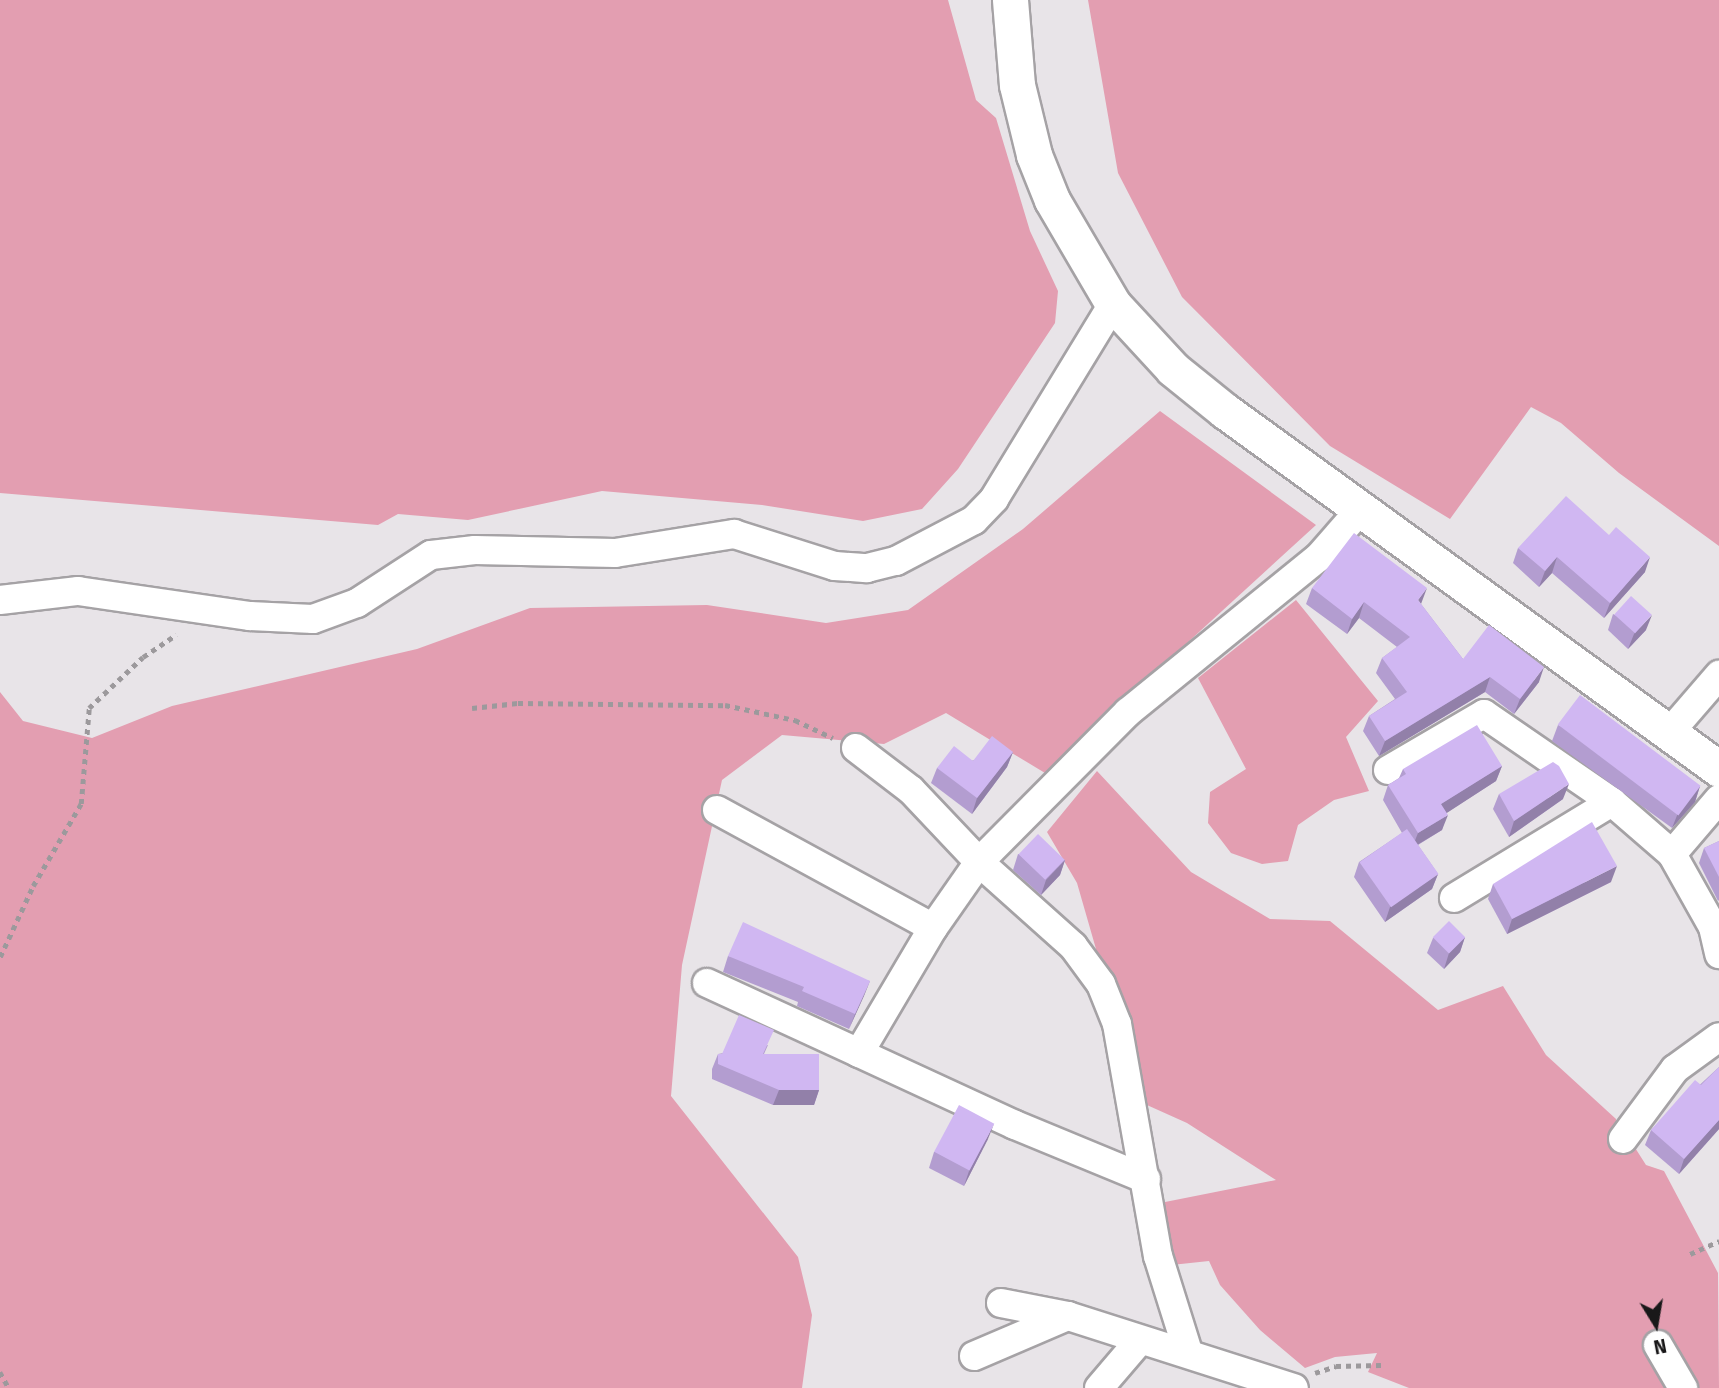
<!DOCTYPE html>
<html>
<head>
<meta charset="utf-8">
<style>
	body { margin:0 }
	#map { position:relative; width:1719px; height:1388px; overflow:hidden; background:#e8e4e8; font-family:"Fira Sans",sans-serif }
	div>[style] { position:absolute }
	.green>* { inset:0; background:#e39eb1 }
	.path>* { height:4.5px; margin-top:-2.25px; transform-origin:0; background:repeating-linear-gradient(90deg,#9c999c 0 5px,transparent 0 10px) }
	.roads { filter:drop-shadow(2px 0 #a5a2a5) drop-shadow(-2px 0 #a5a2a5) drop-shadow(0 2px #a5a2a5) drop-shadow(0 -2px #a5a2a5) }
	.minor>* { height:28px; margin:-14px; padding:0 14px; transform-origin:14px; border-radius:14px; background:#fff }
	.tertiary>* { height:35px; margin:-17.5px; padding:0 17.5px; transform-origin:17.5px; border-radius:17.5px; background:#fff }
	.wall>* { inset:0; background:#b39dd0 }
	.shaded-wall>* { inset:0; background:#9280a9 }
	.building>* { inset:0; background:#d0b7f2; transform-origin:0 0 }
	span { translate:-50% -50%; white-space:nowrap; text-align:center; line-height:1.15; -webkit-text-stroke:6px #fff; paint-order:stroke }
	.north { position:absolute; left:1621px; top:1290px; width:70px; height:70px; -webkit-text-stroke:5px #fff; paint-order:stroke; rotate:169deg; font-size:19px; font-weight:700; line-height:28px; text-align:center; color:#191819 }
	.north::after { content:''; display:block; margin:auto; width:24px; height:32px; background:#191819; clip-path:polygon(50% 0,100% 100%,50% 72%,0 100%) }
</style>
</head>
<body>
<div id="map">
	<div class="green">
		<div style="clip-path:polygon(0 0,948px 0,976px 100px,996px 118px,1030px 231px,1058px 291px,1055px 323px,958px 469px,922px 509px,863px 521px,762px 505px,602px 491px,468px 520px,398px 514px,378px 525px,0 493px)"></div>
		<div style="clip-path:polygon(1088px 0,1719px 0,1719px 546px,1619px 473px,1561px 423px,1531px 407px,1450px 519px,1330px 446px,1182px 297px,1118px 173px)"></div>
		<div style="clip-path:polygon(1160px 411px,1316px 525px,1045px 773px,946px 713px,884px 744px,782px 735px,722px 780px,682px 965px,671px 1096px,798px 1257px,812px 1315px,802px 1388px,0 1388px,0 692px,23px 721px,92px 738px,172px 706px,417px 649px,530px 608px,707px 605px,826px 623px,908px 610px,1023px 529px)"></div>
		<div style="clip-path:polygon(1296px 600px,1378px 701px,1346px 737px,1369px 791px,1334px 800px,1298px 825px,1288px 861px,1262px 864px,1231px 853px,1208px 823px,1210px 792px,1246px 769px,1198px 678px)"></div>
		<div style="clip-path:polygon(1097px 771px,1191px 872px,1270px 919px,1330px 921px,1438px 1010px,1503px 986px,1546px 1055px,1616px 1119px,1615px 1146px,1632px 1143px,1646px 1165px,1664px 1171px,1718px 1273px,1719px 1388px,1409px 1388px,1368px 1372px,1377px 1353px,1335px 1357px,1305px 1368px,1260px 1330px,1220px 1285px,1209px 1261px,1162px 1266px,1160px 1203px,1276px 1180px,1187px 1123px,1138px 1101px,1089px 979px,1096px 949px,1077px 883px,1047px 832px)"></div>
	</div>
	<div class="path">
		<div style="left:472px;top:708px;width:46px;rotate:-6.2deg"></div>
		<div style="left:518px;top:703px;width:207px;rotate:0.6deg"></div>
		<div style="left:725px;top:705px;width:72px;rotate:12.1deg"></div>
		<div style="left:795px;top:720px;width:42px;rotate:25.3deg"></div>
		<div style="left:0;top:957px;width:78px;rotate:-65.1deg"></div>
		<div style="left:33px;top:886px;width:95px;rotate:-59.7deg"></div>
		<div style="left:81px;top:804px;width:96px;rotate:-85.2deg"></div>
		<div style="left:89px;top:708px;width:74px;rotate:-43.4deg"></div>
		<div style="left:143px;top:657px;width:40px;rotate:-34deg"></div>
		<div style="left:1690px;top:1254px;width:32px;rotate:-24deg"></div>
		<div style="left:0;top:1372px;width:18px;rotate:61deg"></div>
		<div style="left:1315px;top:1373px;width:22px;rotate:-18deg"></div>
		<div style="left:1336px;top:1366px;width:45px;rotate:-1.3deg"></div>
	</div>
	<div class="roads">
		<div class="minor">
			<div style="left:0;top:600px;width:79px;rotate:-6.6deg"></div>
			<div style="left:78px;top:591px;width:174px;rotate:8.3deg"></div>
			<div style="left:250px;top:616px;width:63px;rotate:2.7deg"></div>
			<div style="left:313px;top:619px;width:47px;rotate:-20deg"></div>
			<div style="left:357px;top:603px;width:88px;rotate:-33deg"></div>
			<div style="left:431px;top:555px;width:44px;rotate:-6.5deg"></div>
			<div style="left:475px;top:550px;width:140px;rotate:1.2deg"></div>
			<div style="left:615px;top:553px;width:121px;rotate:-9.1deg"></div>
			<div style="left:734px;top:534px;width:106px;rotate:17.6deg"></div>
			<div style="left:835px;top:566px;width:32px;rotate:4deg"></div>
			<div style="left:867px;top:568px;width:30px;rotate:-14deg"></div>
			<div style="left:896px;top:561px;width:88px;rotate:-27.7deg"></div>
			<div style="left:974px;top:520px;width:29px;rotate:-46deg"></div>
			<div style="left:994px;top:499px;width:228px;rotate:-58.6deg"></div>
			<div style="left:1669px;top:733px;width:77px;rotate:-49.2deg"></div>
			<div style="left:856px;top:748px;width:69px;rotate:37.4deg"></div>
			<div style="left:911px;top:790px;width:99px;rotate:46.6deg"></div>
			<div style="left:979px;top:862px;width:126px;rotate:41.8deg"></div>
			<div style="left:1073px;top:946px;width:47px;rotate:53.6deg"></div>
			<div style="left:1101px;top:984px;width:43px;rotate:68.2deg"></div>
			<div style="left:1117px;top:1024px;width:236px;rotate:80deg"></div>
			<div style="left:1158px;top:1256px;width:101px;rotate:72.6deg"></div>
			<div style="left:1388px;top:770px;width:111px;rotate:-30.3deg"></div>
			<div style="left:1484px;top:714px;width:155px;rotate:34.5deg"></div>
			<div style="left:1612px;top:802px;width:79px;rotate:40.9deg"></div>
			<div style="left:1672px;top:854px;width:84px;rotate:60.7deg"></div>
			<div style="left:1713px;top:927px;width:28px;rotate:77deg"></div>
			<div style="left:717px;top:810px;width:246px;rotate:28.6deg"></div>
			<div style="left:1672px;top:854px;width:72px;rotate:-49.5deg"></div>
			<div style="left:1454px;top:898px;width:185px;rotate:-31.3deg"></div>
			<div style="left:707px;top:983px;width:167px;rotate:24.7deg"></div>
			<div style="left:1623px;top:1139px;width:87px;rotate:-53.4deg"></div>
			<div style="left:1675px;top:1069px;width:54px;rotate:-36deg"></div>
			<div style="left:1146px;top:1179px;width:142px;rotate:-157.6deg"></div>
			<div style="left:1015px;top:1125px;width:172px;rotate:-155.2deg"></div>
			<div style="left:859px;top:1053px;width:145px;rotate:-59.4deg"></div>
			<div style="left:933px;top:928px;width:80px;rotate:-55.1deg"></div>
			<div style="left:979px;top:862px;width:211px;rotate:-45.2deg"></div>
			<div style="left:1128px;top:712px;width:246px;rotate:-39.1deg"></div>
			<div style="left:1319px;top:557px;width:62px;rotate:-48.9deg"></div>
			<div style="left:1001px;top:1303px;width:68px;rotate:11deg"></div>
			<div style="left:1068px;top:1316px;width:237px;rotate:17.7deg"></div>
			<div style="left:1658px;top:1345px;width:50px;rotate:59.8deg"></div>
			<div style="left:974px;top:1356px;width:102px;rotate:-23.1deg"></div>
			<div style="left:1099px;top:1388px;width:63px;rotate:-49.5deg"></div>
		</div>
		<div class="tertiary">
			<div style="left:1010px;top:0;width:85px;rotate:85.3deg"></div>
			<div style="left:1017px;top:85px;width:72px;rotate:76.3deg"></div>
			<div style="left:1034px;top:155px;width:48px;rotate:68.2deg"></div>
			<div style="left:1052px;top:200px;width:121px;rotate:59.6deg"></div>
			<div style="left:1113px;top:304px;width:88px;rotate:47.3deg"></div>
			<div style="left:1173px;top:369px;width:67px;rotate:38.9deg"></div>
			<div style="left:1225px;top:411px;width:610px;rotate:35.93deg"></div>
		</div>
	</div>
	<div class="wall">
		<div style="clip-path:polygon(1518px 548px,1645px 572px,1604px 618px,1552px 573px,1539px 587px,1513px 563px)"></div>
		<div style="clip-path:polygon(1312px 588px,1421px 604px,1463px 659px,1539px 682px,1514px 714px,1485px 692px,1379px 756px,1363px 731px,1369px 716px,1395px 699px,1376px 673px,1382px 658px,1397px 647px,1359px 618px,1347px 634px,1306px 604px)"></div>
		<div style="clip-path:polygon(1613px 614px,1646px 630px,1628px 649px,1608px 630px)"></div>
		<div style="clip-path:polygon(1558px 725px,1700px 786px,1695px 802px,1672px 828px,1552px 741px)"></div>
		<div style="clip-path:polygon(1013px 752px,1007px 767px,972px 814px,931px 783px,937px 768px)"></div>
		<div style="clip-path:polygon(1502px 766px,1496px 781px,1446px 813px,1442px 830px,1418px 845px,1438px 874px,1432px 889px,1385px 922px,1354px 877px,1359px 862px,1402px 833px,1383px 800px,1388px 785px,1399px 778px,1403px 769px)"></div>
		<div style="clip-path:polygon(1499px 794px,1563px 799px,1509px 837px,1493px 809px)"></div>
		<div style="clip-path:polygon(1719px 841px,1719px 900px,1718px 901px,1699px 863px,1704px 848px)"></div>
		<div style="clip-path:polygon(1018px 854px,1065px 860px,1060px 875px,1041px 895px,1013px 870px)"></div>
		<div style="clip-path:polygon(1611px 882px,1507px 934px,1488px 899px,1493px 884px)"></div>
		<div style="clip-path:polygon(1465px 937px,1460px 952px,1444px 969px,1427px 953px,1433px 938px)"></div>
		<div style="clip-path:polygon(728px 956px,870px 981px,849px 1029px,797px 1006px,798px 1002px,723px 972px)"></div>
		<div style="clip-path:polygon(768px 1045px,764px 1054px,819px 1090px,814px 1105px,773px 1105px,712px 1079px,712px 1069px,718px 1054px)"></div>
		<div style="clip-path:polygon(1719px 1067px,1719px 1129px,1679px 1174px,1645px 1145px,1651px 1130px)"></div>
		<div style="clip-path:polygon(988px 1139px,964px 1186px,929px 1168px,934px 1152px)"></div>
	</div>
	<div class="shaded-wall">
		<div style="clip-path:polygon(1557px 557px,1552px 573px,1539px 587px,1545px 571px)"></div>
		<div style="clip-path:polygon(1650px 557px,1645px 572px,1604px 618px,1610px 603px)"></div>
		<div style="clip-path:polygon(1427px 588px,1421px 604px,1418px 600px)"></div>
		<div style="clip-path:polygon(1364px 602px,1359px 618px,1347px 634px,1352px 619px)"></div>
		<div style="clip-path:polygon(1652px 615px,1646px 630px,1628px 649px,1634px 634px)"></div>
		<div style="clip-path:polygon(1544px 667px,1539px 682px,1514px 714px,1520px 699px)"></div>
		<div style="clip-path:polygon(1490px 677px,1485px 692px,1379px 756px,1385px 741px)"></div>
		<div style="clip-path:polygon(1013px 752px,1007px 767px,972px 814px,977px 798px)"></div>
		<div style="clip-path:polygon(1502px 766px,1496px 781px,1436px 820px,1441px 804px)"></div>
		<div style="clip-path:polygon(1569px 784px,1563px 799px,1509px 837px,1514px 821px)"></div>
		<div style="clip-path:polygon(1700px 786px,1695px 802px,1672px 828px,1678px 813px)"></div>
		<div style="clip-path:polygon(1448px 815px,1442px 830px,1412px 848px,1418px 833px)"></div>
		<div style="clip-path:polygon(1065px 860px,1060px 875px,1041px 895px,1046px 880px)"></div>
		<div style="clip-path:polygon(1617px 866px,1611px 882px,1507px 934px,1512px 919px)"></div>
		<div style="clip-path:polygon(1438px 874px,1432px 889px,1385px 922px,1390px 907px)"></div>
		<div style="clip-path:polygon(1465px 937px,1460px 952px,1444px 969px,1449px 953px)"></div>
		<div style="clip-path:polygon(870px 981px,864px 996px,849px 1029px,855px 1014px)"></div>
		<div style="clip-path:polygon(779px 1090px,819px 1090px,814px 1105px,773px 1105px)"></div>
		<div style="clip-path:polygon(1719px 1120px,1719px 1129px,1679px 1174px,1684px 1159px)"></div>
		<div style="clip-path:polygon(994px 1124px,988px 1139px,964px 1186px,969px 1171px)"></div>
	</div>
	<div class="building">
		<div style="clip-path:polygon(1566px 496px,1609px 535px,1616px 527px,1650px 557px,1610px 603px,1557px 557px,1545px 571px,1518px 548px)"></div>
		<div style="clip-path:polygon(1354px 533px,1427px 588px,1418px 600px,1463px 659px,1489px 625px,1544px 667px,1520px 699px,1490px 677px,1385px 741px,1369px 716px,1407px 692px,1382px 658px,1410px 637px,1364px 602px,1352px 619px,1312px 588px)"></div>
		<div style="left:1631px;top:596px;width:28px;height:25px;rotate:42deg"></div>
		<div style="left:1580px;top:695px;width:151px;height:37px;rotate:37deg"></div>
		<div style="clip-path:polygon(1477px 725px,1502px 766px,1441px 804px,1448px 815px,1418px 833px,1388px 785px,1406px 774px,1403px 769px)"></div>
		<div style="clip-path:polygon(992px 736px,1013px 752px,977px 798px,937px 768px,954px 746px,973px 761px)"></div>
		<div style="clip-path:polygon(1553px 762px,1559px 766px,1569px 784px,1514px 821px,1499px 794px)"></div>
		<div style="clip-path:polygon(1592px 822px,1617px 866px,1512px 919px,1493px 884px)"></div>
		<div style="left:1407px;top:829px;width:55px;height:58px;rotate:55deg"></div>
		<div style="left:1038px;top:834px;width:37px;height:28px;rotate:44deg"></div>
		<div style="clip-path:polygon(1719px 841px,1719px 877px,1704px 848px)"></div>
		<div style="left:1449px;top:921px;width:23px;height:23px;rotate:45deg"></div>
		<div style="clip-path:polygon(743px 922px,870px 981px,855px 1014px,802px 991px,804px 987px,728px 956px)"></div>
		<div style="clip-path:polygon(739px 1015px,774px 1030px,763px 1054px,819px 1054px,819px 1090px,779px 1090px,718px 1064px,718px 1054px,722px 1054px)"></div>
		<div style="clip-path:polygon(1719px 1067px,1719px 1120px,1684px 1159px,1651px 1130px,1695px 1080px,1701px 1085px)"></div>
		<div style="left:959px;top:1105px;width:40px;height:53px;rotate:28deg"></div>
	</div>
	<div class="north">N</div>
</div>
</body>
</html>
